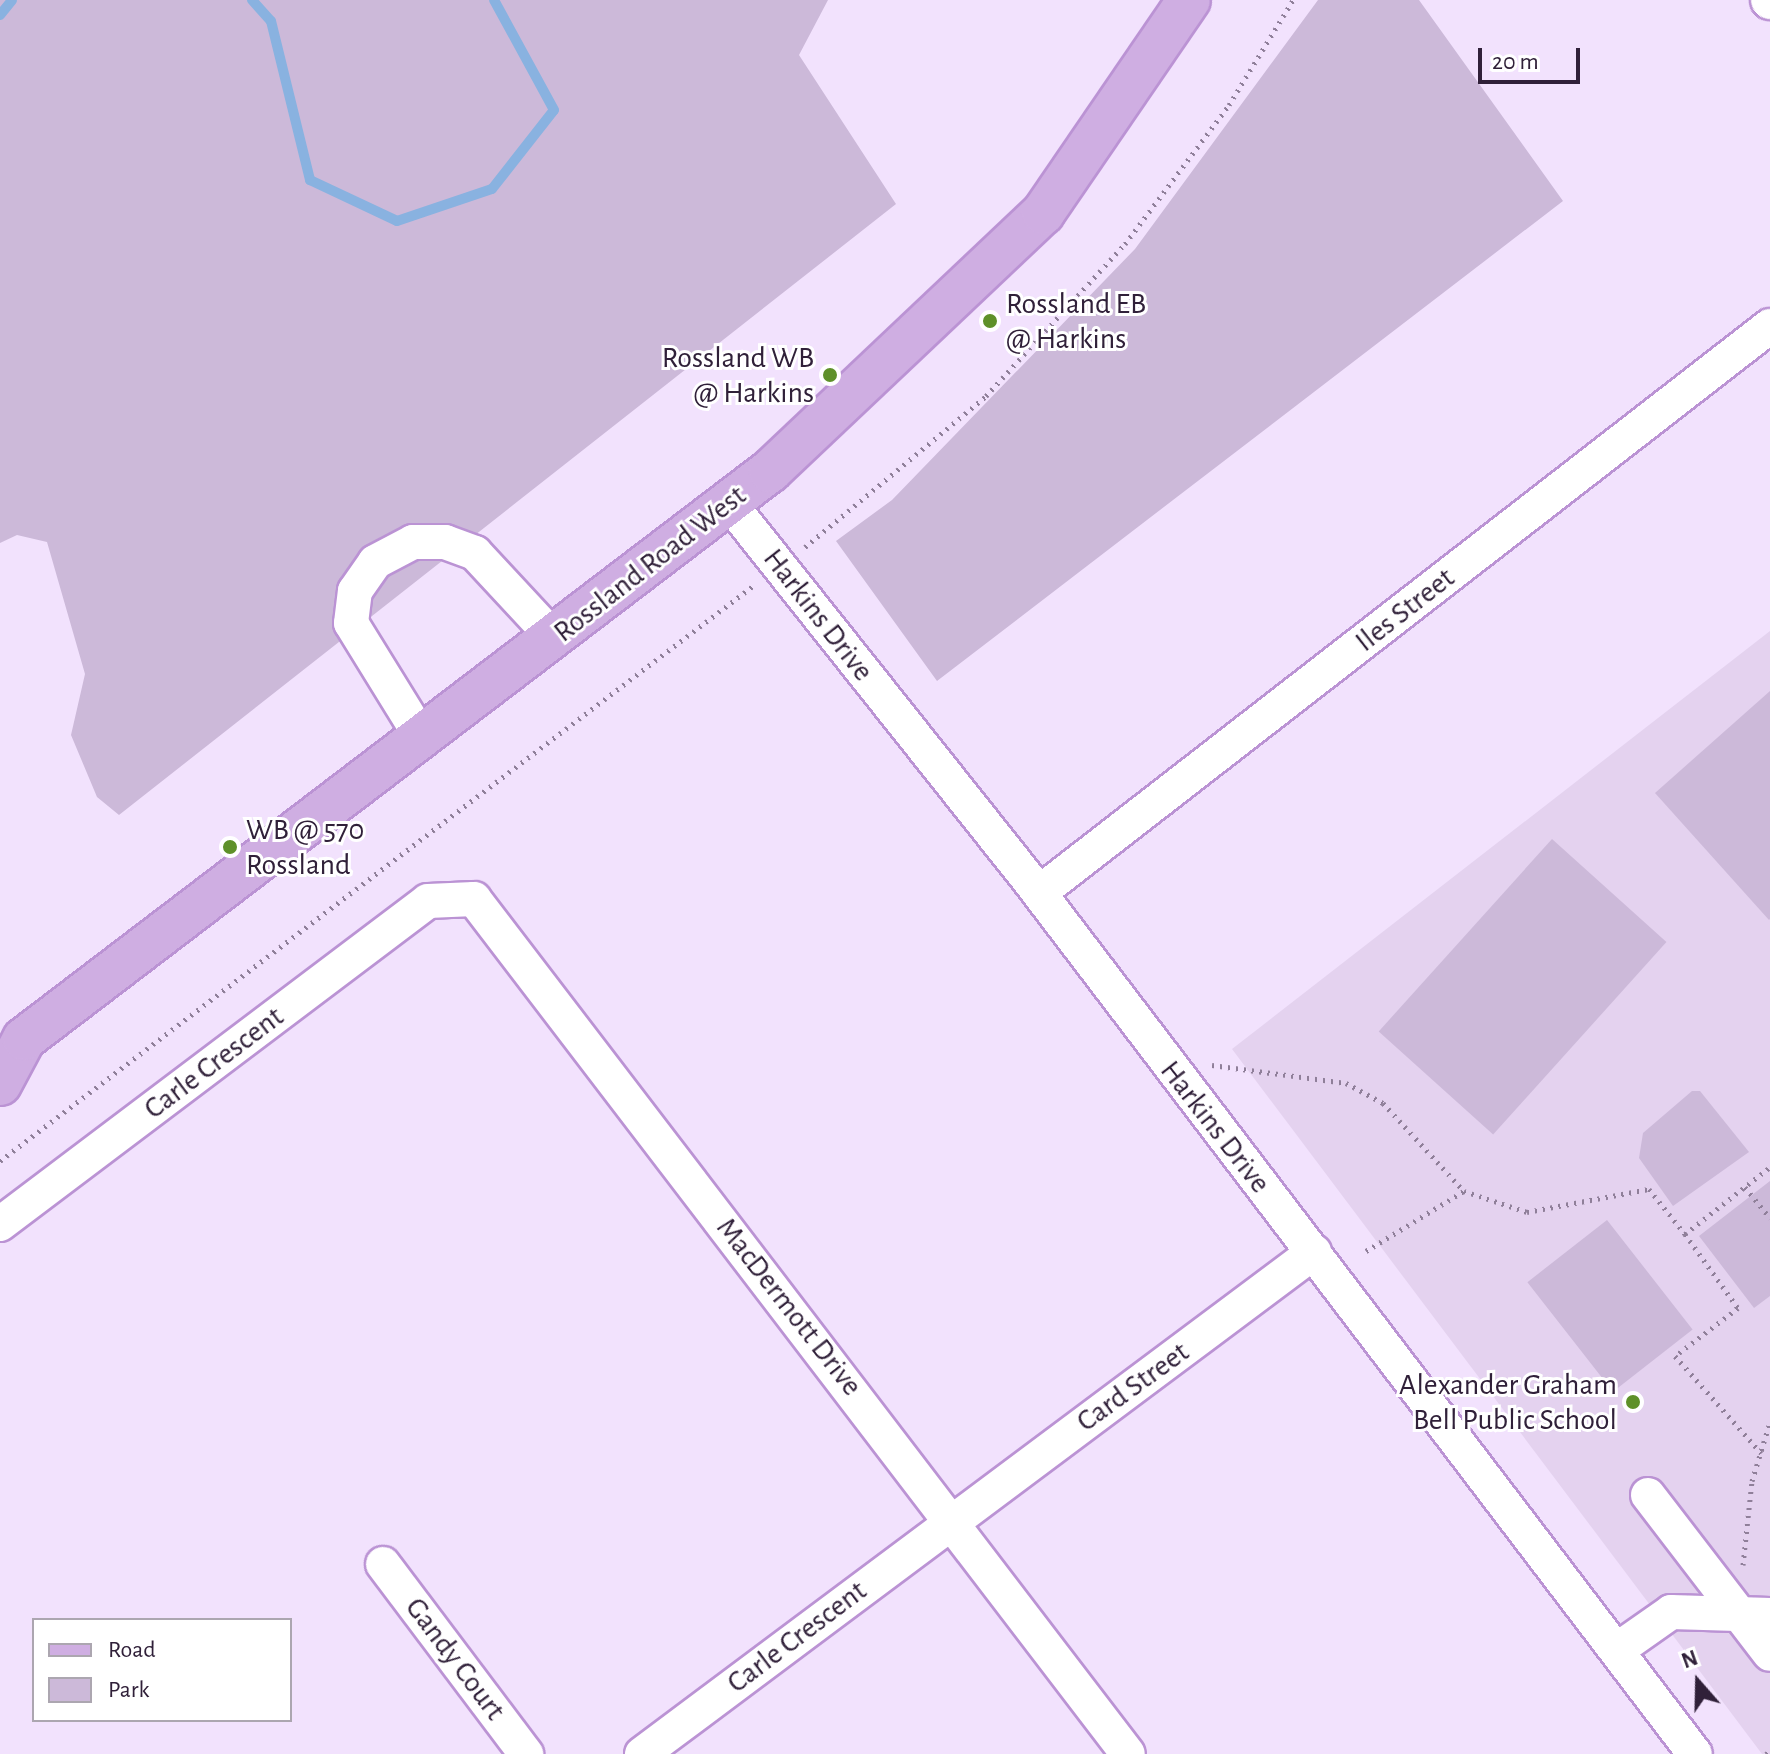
<!DOCTYPE html>
<html>
<head>
<meta charset="utf-8">
<style>
	body { margin:0 }
	#map { position:relative; width:1770px; height:1754px; overflow:hidden; background:#f2e2fd; font-family:"Alegreya Sans",sans-serif }
	div>[style] { position:absolute }
	.built>* { inset:0; background:#e4d2ef }
	.green>* { inset:0; background:#ccb9d9; transform-origin:0 0 }
	.stream>* { height:10px; margin:-5px; padding:0 5px; transform-origin:5px; border-radius:5px; background:#89b2e0 }
	.path>* { height:5px; margin-top:-2.5px; transform-origin:0; background:repeating-linear-gradient(90deg,#8f7f99 0 2px,transparent 0 8px) }
	.roads { filter:drop-shadow(2px 0 #bb93d4) drop-shadow(-2px 0 #bb93d4) drop-shadow(0 2px #bb93d4) drop-shadow(0 -2px #bb93d4) }
	.minor>* { height:34px; margin:-17px; padding:0 17px; transform-origin:17px; border-radius:17px; background:#fff }
	.major>* { height:42px; margin:-21px; padding:0 21px; transform-origin:21px; border-radius:21px; background:#cfaee2 }
	.dots>* { width:22px; height:22px; translate:-50% -50%; box-sizing:border-box; border:4px solid #fff; border-radius:50% }
	span { translate:-50% -50%; white-space:nowrap; text-align:center; line-height:1.15; -webkit-text-stroke:6px #fff; paint-order:stroke }
	.poi-label { font-size:30px; color:#302039 }
	.left { translate:0 -50%; text-align:left }
	.right { translate:-100% -50%; text-align:right }
	.street-label { font-size:30px; color:#302039 }
	.legend { position:absolute; left:32px; top:1618px; width:260px; height:104px; box-sizing:border-box; background:#fff; border:2px solid #aca6b0; margin:0; padding:10px 14px; list-style:none; font-size:24px; color:#302039 }
	.legend li { display:flex; align-items:center; gap:16px; height:40px }
	.legend b { width:40px; border:2px solid #aca6b0 }
	.north { position:absolute; left:1658px; top:1642px; width:80px; height:80px; -webkit-text-stroke:6px #fff; paint-order:stroke; rotate:340deg; font-size:22px; font-weight:700; line-height:32px; text-align:center; color:#302039 }
	.north::after { content:''; display:block; margin:auto; width:28px; height:36px; background:#302039; clip-path:polygon(50% 0,100% 100%,50% 72%,0 100%) }
	.scale { position:absolute; left:1478px; top:48px; width:102px; height:36px; box-sizing:border-box; border:4px solid #302039; border-top:0; padding-left:10px; font-size:24px; line-height:28px; white-space:nowrap; color:#302039; -webkit-text-stroke:6px #fff; paint-order:stroke }
</style>
</head>
<body>
<div id="map">
	<div class="built">
		<div style="clip-path:polygon(1770px 631px,1770px 1754px,1762px 1754px,1232px 1049px)"></div>
	</div>
	<div class="green">
		<div style="clip-path:polygon(0 0,828px 0,799px 55px,896px 204px,119px 815px,97px 797px,71px 735px,85px 674px,47px 542px,17px 535px,0 543px)"></div>
		<div style="clip-path:polygon(1318px 0,1419px 0,1563px 201px,937px 681px,836px 541px,892px 500px,1135px 249px)"></div>
		<div style="clip-path:polygon(1770px 691px,1770px 919px,1769px 920px,1655px 793px)"></div>
		<div style="left:1552px;top:839px;width:154px;height:259px;rotate:42deg"></div>
		<div style="clip-path:polygon(1692px 1091px,1700px 1091px,1749px 1152px,1673px 1206px,1639px 1158px,1643px 1133px)"></div>
		<div style="clip-path:polygon(1770px 1181px,1770px 1296px,1754px 1308px,1699px 1236px)"></div>
		<div style="left:1607px;top:1220px;width:139px;height:101px;rotate:52deg"></div>
	</div>
	<div class="stream">
		<div style="left:252px;top:0;width:28px;rotate:48deg"></div>
		<div style="left:271px;top:21px;width:164px;rotate:76.2deg"></div>
		<div style="left:310px;top:180px;width:96px;rotate:25.2deg"></div>
		<div style="left:397px;top:221px;width:100px;rotate:-18.6deg"></div>
		<div style="left:492px;top:189px;width:100px;rotate:-51.9deg"></div>
		<div style="left:554px;top:110px;width:125px;rotate:-118.6deg"></div>
		<div style="left:0;top:15px;width:19px;rotate:-51deg"></div>
	</div>
	<div class="path">
		<div style="left:805px;top:547px;width:236px;rotate:-39.8deg"></div>
		<div style="left:986px;top:396px;width:206px;rotate:-47.6deg"></div>
		<div style="left:1125px;top:244px;width:174px;rotate:-53.2deg"></div>
		<div style="left:1229px;top:105px;width:123px;rotate:-58.6deg"></div>
		<div style="left:1212px;top:1065px;width:135px;rotate:7.7deg"></div>
		<div style="left:1346px;top:1083px;width:42px;rotate:28.4deg"></div>
		<div style="left:1383px;top:1103px;width:120px;rotate:47.4deg"></div>
		<div style="left:1464px;top:1191px;width:66px;rotate:18.4deg"></div>
		<div style="left:1527px;top:1212px;width:124px;rotate:-10.7deg"></div>
		<div style="left:1649px;top:1189px;width:58px;rotate:51.3deg"></div>
		<div style="left:1685px;top:1234px;width:108px;rotate:-38.2deg"></div>
		<div style="left:0;top:1161px;width:947px;rotate:-37.37deg"></div>
		<div style="left:1745px;top:1187px;width:40px;rotate:51deg"></div>
		<div style="left:1685px;top:1234px;width:91px;rotate:54.4deg"></div>
		<div style="left:1738px;top:1308px;width:79px;rotate:142.7deg"></div>
		<div style="left:1675px;top:1356px;width:130px;rotate:48.4deg"></div>
		<div style="left:1366px;top:1251px;width:115px;rotate:-31.5deg"></div>
		<div style="left:1743px;top:1565px;width:84px;rotate:-83.9deg"></div>
		<div style="left:1752px;top:1481px;width:62px;rotate:-73deg"></div>
		<div style="left:1766px;top:1754px;width:5px;rotate:-37deg"></div>
	</div>
	<div class="roads">
		<div class="minor">
			<div style="left:1768px;top:0;width:3px;rotate:45deg"></div>
			<div style="left:730px;top:504px;width:497px;rotate:51.5deg"></div>
			<div style="left:1039px;top:893px;width:1082px;rotate:52.7deg"></div>
			<div style="left:422px;top:738px;width:135px;rotate:-121.7deg"></div>
			<div style="left:351px;top:623px;width:32px;rotate:-83deg"></div>
			<div style="left:355px;top:591px;width:35px;rotate:-55deg"></div>
			<div style="left:375px;top:562px;width:43px;rotate:-27.8deg"></div>
			<div style="left:413px;top:542px;width:32px"></div>
			<div style="left:445px;top:542px;width:32px;rotate:20deg"></div>
			<div style="left:475px;top:553px;width:116px;rotate:47.1deg"></div>
			<div style="left:1039px;top:893px;width:925px;rotate:-37.8deg"></div>
			<div style="left:0;top:1224px;width:536px;rotate:-37.04deg"></div>
			<div style="left:428px;top:901px;width:46px;rotate:-2.5deg"></div>
			<div style="left:474px;top:899px;width:1076px;rotate:52.59deg"></div>
			<div style="left:1648px;top:1495px;width:200px;rotate:52.5deg"></div>
			<div style="left:383px;top:1564px;width:238px;rotate:53deg"></div>
			<div style="left:1617px;top:1650px;width:66px;rotate:-35.1deg"></div>
			<div style="left:1671px;top:1612px;width:99px;rotate:1.7deg"></div>
			<div style="left:642px;top:1754px;width:839px;rotate:-36.76deg"></div>
		</div>
		<div class="major">
			<div style="left:0;top:1084px;width:51px;rotate:-61.9deg"></div>
			<div style="left:24px;top:1039px;width:938px;rotate:-37.29deg"></div>
			<div style="left:770px;top:471px;width:376px;rotate:-43.4deg"></div>
			<div style="left:1043px;top:213px;width:258px;rotate:-55.6deg"></div>
		</div>
	</div>
	<div class="dots">
		<div style="left:990px;top:321px;background:#5e9029"></div>
		<div style="left:830px;top:375px;background:#5e9029"></div>
		<div style="left:230px;top:847px;background:#5e9029"></div>
		<div style="left:1633px;top:1402px;background:#5e9029"></div>
	</div>
	<div class="poi-label">
		<span class="left" style="left:1006px;top:321px">Rossland EB<br>@ Harkins</span>
		<span class="right" style="left:814px;top:375px">Rossland WB<br>@ Harkins</span>
		<span class="left" style="left:246px;top:847px">WB @ 570<br>Rossland</span>
		<span class="right" style="left:1617px;top:1402px">Alexander Graham<br>Bell Public School</span>
	</div>
	<div class="street-label">
		<span style="left:650px;top:564px;rotate:-38deg">Rossland Road West</span>
		<span style="left:1405px;top:610px;rotate:-38deg">Iles Street</span>
		<span style="left:818px;top:615px;rotate:52deg">Harkins Drive</span>
		<span style="left:214px;top:1063px;rotate:-37deg">Carle Crescent</span>
		<span style="left:1215px;top:1127px;rotate:52deg">Harkins Drive</span>
		<span style="left:789px;top:1307px;rotate:52deg">MacDermott Drive</span>
		<span style="left:1133px;top:1387px;rotate:-36deg">Card Street</span>
		<span style="left:797px;top:1637px;rotate:-37deg">Carle Crescent</span>
		<span style="left:455px;top:1659px;rotate:53deg">Gandy Court</span>
	</div>
	<ul class="legend">
	<li><b style="height:10px;background:#cfaee2"></b>Road</li>
	<li><b style="height:22px;background:#ccb9d9"></b>Park</li>
	</ul>
	<div class="north">N</div>
	<div class="scale">20 m</div>
</div>
</body>
</html>
